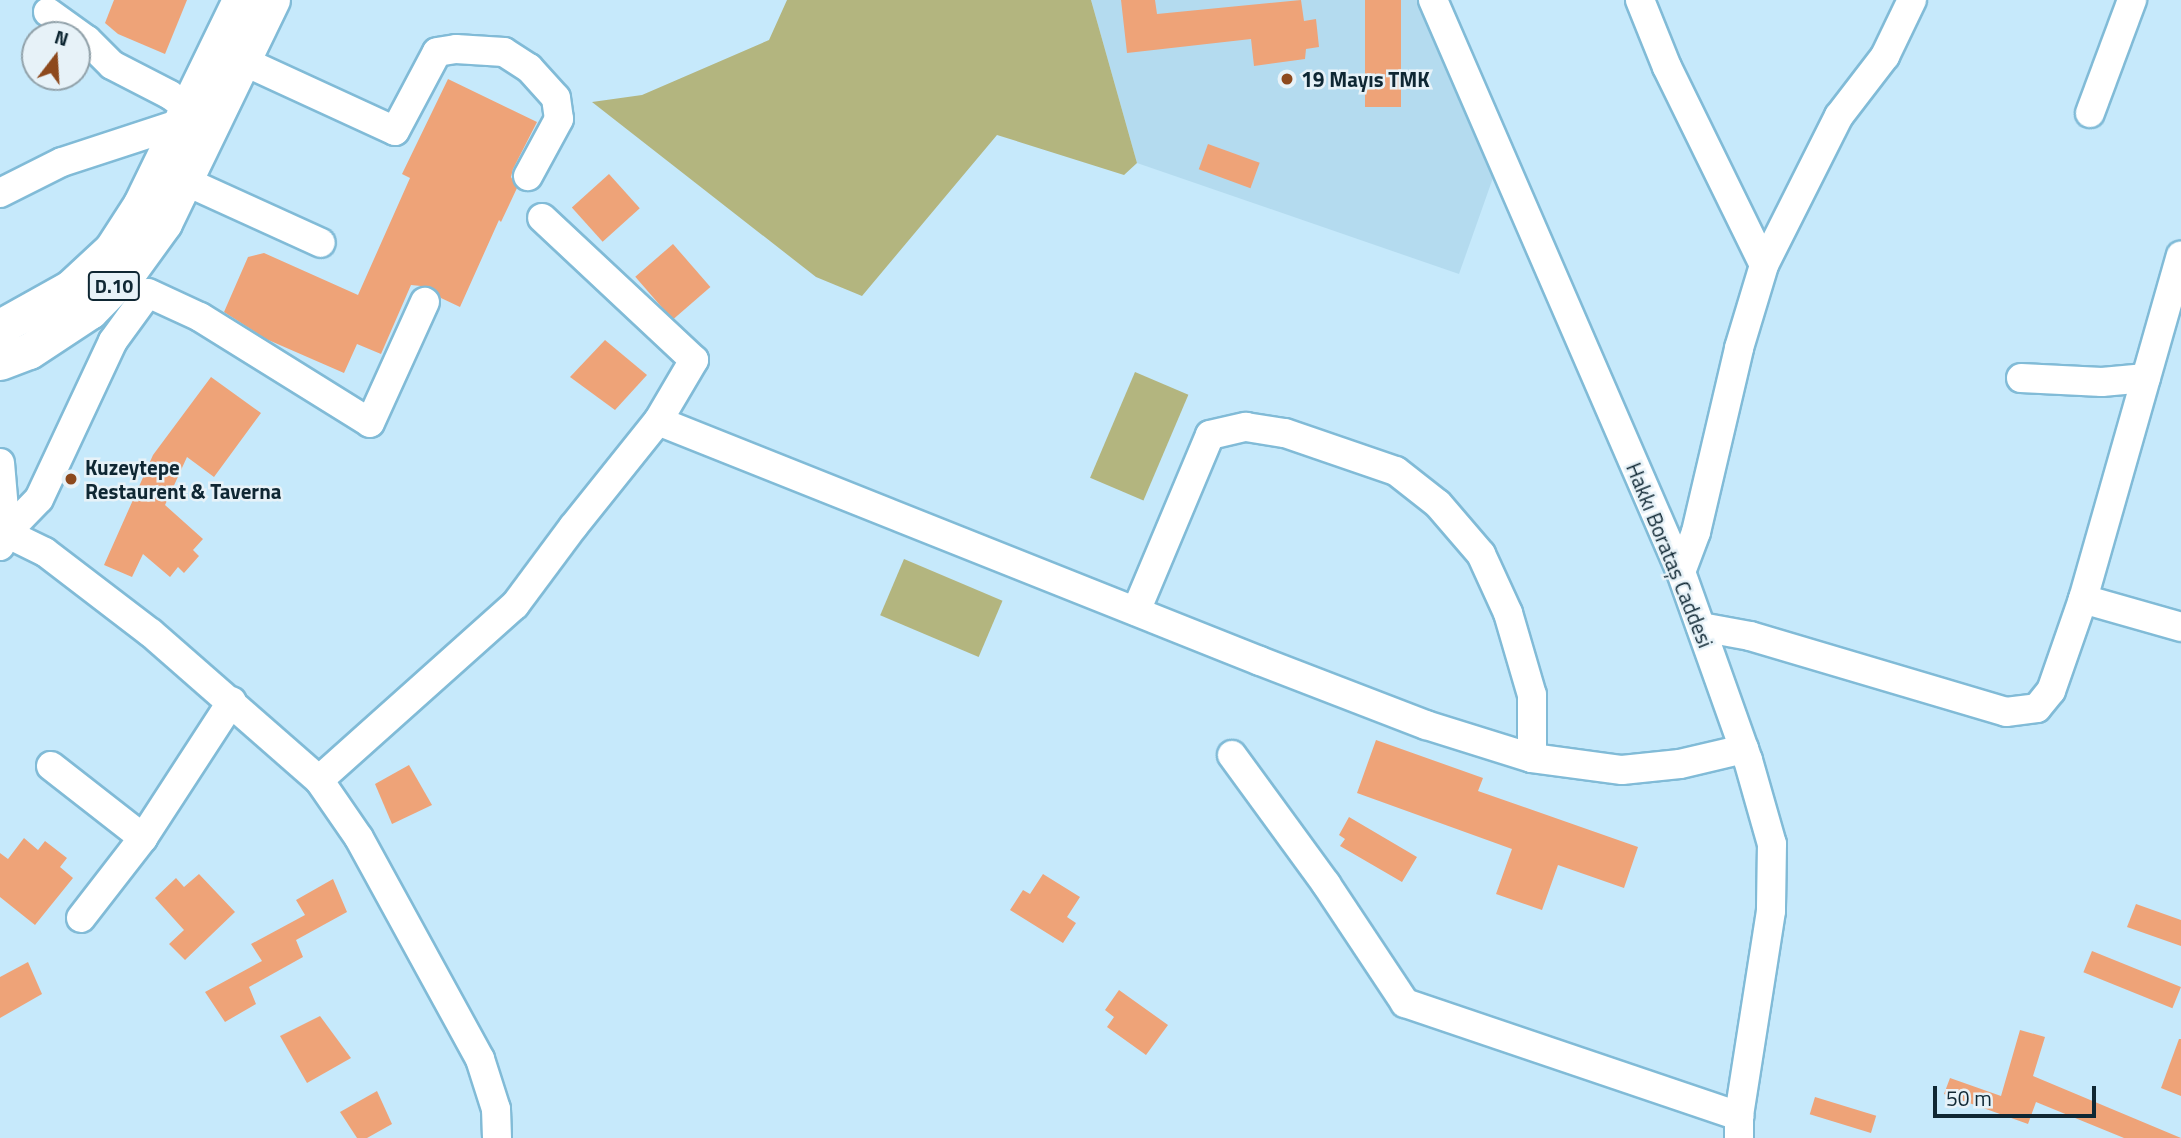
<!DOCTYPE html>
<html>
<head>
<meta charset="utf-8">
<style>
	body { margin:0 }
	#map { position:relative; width:2181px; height:1138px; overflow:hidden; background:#c6e9fb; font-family:"Titillium Web",sans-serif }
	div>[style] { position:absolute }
	.built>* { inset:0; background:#b4dbef }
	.green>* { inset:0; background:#b3b57f; transform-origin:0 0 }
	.building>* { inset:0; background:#eea378; transform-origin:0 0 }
	.roads { filter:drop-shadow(2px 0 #81bbd7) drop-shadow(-2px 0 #81bbd7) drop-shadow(0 2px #81bbd7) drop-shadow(0 -2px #81bbd7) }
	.minor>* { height:28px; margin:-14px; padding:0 14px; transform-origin:14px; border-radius:14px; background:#fff }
	.major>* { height:35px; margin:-17.5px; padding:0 17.5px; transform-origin:17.5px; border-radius:17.5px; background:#fff }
	.dots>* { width:19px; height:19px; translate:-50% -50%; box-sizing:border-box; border:4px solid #e7f2f8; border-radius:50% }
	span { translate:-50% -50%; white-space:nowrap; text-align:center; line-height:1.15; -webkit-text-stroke:5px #e7f2f8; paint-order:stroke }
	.shield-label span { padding:2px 5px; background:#e7f2f8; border:2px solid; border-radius:5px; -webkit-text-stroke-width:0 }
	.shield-label { font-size:19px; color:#0f2733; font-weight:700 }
	.poi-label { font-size:21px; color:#0f2733; font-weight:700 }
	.left { translate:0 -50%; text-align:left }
	.street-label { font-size:21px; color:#0f2733 }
	.north { position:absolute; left:21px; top:21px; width:70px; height:70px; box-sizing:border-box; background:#e7f2f8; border:2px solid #91a1a9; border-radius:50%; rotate:17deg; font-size:19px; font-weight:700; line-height:28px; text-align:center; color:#0f2733 }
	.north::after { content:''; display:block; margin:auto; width:24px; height:32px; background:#8d491d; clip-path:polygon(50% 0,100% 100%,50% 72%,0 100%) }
	.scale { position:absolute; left:1933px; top:1086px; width:163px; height:32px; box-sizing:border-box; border:4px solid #0f2733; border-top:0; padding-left:9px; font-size:21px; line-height:24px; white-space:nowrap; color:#0f2733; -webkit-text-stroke:5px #e7f2f8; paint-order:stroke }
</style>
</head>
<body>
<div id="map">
	<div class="built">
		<div style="clip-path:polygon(1091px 0,1421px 0,1500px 158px,1459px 274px,1137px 163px)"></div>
	</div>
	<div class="green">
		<div style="clip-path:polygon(787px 0,1091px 0,1137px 163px,1124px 175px,997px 135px,862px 296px,816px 277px,592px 102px,642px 95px,769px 40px)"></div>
		<div style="left:1135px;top:372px;width:58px;height:115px;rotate:23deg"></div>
		<div style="left:904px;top:559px;width:107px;height:61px;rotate:23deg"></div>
	</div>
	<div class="building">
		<div style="clip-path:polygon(114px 0,187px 0,165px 54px,118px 34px,105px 23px)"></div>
		<div style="clip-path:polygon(1121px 0,1155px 0,1157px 14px,1301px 0,1304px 21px,1316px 19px,1319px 47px,1306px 49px,1305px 59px,1254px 66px,1251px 39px,1127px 53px)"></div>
		<div style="left:1365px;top:0;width:36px;height:107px"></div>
		<div style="clip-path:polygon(448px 79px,537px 122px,513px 169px,511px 177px,517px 188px,501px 222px,499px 220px,460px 307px,441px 298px,431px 287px,411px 285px,381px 354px,357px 344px,344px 373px,266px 339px,224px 312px,248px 257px,264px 253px,358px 295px,410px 178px,402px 174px)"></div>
		<div style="left:1208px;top:144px;width:55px;height:27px;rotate:20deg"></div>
		<div style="left:609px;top:174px;width:46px;height:50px;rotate:48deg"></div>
		<div style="left:673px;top:244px;width:57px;height:50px;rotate:49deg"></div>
		<div style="clip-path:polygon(605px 340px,647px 375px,615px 410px,570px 377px)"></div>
		<div style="clip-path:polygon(211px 377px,261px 413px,214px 477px,187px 457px,165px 505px,203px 539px,193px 550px,199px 556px,184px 573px,178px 567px,170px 577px,143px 554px,132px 577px,104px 565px,153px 455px)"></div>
		<div style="clip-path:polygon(1376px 740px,1483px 778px,1478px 791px,1638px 847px,1624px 888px,1558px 865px,1542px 910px,1496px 894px,1512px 849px,1357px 793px)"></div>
		<div style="clip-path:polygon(409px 765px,432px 805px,392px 824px,375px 784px)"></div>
		<div style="clip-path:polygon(1349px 817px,1417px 857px,1402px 882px,1340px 846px,1345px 839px,1339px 835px)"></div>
		<div style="clip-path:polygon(24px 838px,38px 850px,45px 841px,67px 858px,60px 867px,73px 878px,35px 925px,0 897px,0 853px,8px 859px)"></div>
		<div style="clip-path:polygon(199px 874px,235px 912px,185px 960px,169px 944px,184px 930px,155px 898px,176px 878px,184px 887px)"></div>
		<div style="clip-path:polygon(1043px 874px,1080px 897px,1067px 917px,1076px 923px,1063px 943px,1010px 910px,1023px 890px,1030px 894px)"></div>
		<div style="clip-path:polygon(333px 879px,347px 912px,296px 940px,303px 957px,249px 987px,256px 1004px,225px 1022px,205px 992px,262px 961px,251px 944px,305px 915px,296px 900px)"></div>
		<div style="clip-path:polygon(2136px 904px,2181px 920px,2181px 946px,2127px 927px)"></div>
		<div style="left:2092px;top:951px;width:96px;height:23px;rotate:22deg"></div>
		<div style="clip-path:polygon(28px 962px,42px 994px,0 1018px,0 977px)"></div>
		<div style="clip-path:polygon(1119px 990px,1168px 1025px,1146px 1055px,1107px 1027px,1114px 1017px,1105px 1010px)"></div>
		<div style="clip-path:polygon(320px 1016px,351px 1058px,307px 1083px,280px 1036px)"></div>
		<div style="clip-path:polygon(2020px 1030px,2045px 1037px,2033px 1076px,2181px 1138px,2124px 1138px,2036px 1102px,2028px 1124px,1944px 1094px,1950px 1078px,2001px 1096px)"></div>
		<div style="clip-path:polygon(2179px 1039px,2181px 1039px,2181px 1096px,2161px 1088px)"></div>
		<div style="clip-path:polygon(377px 1091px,392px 1124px,367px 1138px,357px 1138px,340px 1112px)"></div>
		<div style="left:1815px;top:1097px;width:64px;height:18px;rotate:17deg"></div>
	</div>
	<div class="roads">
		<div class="minor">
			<div style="left:1433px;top:0;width:623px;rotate:66.56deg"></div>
			<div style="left:1681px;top:572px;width:200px;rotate:70.4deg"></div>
			<div style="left:1748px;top:760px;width:87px;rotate:74.1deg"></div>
			<div style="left:1772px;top:844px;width:67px;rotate:90.9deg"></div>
			<div style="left:1771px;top:911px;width:207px;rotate:98.9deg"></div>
			<div style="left:1739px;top:1116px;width:22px;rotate:90deg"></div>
			<div style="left:1640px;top:0;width:72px;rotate:68.1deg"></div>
			<div style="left:1667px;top:67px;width:220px;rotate:63.9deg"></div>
			<div style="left:48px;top:12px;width:48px;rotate:35.7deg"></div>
			<div style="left:87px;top:40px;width:35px;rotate:45deg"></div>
			<div style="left:112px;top:65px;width:65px;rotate:27.3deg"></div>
			<div style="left:170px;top:95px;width:22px;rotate:36deg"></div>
			<div style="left:243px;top:61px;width:167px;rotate:24.7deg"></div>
			<div style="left:395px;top:131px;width:89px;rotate:-62deg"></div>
			<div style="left:437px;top:52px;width:19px;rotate:-9deg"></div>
			<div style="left:456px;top:49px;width:48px;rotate:3.6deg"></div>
			<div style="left:504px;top:52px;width:30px;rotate:33deg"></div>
			<div style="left:529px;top:68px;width:40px;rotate:48deg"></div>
			<div style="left:556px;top:98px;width:21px;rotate:82deg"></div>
			<div style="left:559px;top:119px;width:65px;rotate:118.5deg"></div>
			<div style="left:2090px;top:113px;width:121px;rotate:-69.6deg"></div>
			<div style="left:185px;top:181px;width:149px;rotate:24.5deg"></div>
			<div style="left:0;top:193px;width:69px;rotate:-26.6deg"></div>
			<div style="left:62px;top:162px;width:125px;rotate:-18.1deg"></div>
			<div style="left:2021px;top:378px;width:81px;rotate:2.8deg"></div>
			<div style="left:2102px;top:382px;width:44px;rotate:-5.2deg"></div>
			<div style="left:658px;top:421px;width:648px;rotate:21.74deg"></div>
			<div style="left:1260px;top:661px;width:178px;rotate:21.1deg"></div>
			<div style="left:1426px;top:725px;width:111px;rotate:17.3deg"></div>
			<div style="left:1532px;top:758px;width:91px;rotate:7.6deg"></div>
			<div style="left:1622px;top:770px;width:58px;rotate:-5.9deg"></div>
			<div style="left:1680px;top:764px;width:66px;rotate:-13.2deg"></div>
			<div style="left:0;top:463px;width:70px;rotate:85.1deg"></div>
			<div style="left:6px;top:533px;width:43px;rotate:26deg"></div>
			<div style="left:45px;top:552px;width:133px;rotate:37.4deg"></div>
			<div style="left:151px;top:633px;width:223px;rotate:41.2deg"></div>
			<div style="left:319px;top:780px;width:70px;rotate:55.4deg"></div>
			<div style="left:359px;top:838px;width:252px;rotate:61.3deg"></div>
			<div style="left:480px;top:1059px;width:52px;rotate:72.3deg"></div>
			<div style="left:496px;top:1109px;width:29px;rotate:88deg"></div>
			<div style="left:0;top:546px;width:14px;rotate:-65deg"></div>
			<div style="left:6px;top:533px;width:47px;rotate:-45.9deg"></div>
			<div style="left:39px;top:499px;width:174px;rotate:-64.9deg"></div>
			<div style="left:113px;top:341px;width:59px;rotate:-53.9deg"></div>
			<div style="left:148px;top:293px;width:57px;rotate:24.8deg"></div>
			<div style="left:200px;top:317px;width:200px;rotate:31.9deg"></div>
			<div style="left:370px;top:423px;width:133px;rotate:-65.6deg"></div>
			<div style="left:1681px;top:572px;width:43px;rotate:-69.4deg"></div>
			<div style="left:1696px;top:532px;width:189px;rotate:-76.8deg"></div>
			<div style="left:1739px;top:348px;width:87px;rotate:-73.2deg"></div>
			<div style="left:1764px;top:265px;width:167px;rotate:-63.3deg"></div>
			<div style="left:1839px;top:116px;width:76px;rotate:-52.5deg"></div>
			<div style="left:1885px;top:56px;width:62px;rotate:-64.3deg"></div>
			<div style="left:2083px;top:599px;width:102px;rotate:15.9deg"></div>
			<div style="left:1136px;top:611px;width:191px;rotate:-67.2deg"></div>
			<div style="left:1210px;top:435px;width:37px;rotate:-13deg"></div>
			<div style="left:1246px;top:427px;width:39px;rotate:9deg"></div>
			<div style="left:1285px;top:433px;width:117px;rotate:18.9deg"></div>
			<div style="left:1396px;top:471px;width:53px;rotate:38.2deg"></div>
			<div style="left:1438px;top:504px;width:66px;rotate:49.3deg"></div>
			<div style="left:1481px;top:554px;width:65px;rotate:65.4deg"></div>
			<div style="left:1508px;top:613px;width:85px;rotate:73.7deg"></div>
			<div style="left:1532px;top:695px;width:63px;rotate:90deg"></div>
			<div style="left:1701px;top:627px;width:50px;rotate:10.4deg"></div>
			<div style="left:1750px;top:636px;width:267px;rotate:16.5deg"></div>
			<div style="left:2006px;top:712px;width:31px;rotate:-7deg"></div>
			<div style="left:2037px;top:708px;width:22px;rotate:-51deg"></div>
			<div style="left:2051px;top:691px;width:97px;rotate:-70.8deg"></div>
			<div style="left:2083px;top:599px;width:357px;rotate:-74.1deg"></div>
			<div style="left:1232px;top:755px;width:160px;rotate:53.9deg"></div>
			<div style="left:1326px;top:884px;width:143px;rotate:56.4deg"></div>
			<div style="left:1405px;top:1003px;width:353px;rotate:18.7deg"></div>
			<div style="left:51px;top:766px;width:117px;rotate:38deg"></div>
			<div style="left:319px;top:780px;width:263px;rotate:-41.8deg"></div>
			<div style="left:515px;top:605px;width:97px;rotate:-53.4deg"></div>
			<div style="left:573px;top:527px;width:136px;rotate:-51.3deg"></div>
			<div style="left:658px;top:421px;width:71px;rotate:-59.5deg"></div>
			<div style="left:694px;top:360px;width:208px;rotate:-136.9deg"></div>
			<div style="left:81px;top:918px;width:101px;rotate:-52.2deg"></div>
			<div style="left:143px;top:838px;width:163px;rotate:-57deg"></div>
		</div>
		<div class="major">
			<div style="left:0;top:327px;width:80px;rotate:-29.1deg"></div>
			<div style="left:70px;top:288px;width:57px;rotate:-42.9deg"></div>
			<div style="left:112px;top:249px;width:54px;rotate:-57.2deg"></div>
			<div style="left:141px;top:204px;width:227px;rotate:-64.1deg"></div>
			<div style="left:0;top:362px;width:31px;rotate:-21deg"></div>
			<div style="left:29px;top:351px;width:73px;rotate:-33.3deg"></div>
			<div style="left:90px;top:311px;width:57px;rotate:-45.7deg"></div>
			<div style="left:130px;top:270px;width:58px;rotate:-54.1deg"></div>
			<div style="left:164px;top:223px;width:248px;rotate:-64.2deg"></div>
		</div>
	</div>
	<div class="dots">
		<div style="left:1287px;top:79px;background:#8d491d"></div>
		<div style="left:71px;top:479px;background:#8d491d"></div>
	</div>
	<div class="shield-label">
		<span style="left:114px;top:286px">D.10</span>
	</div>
	<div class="poi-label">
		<span class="left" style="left:1301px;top:79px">19 Mayıs TMK</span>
		<span class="left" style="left:85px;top:479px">Kuzeytepe<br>Restaurent &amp; Taverna</span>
	</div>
	<div class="street-label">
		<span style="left:1670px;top:555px;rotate:68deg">Hakkı Borataş Caddesi</span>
	</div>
	<div class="north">N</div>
	<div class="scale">50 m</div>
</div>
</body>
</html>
